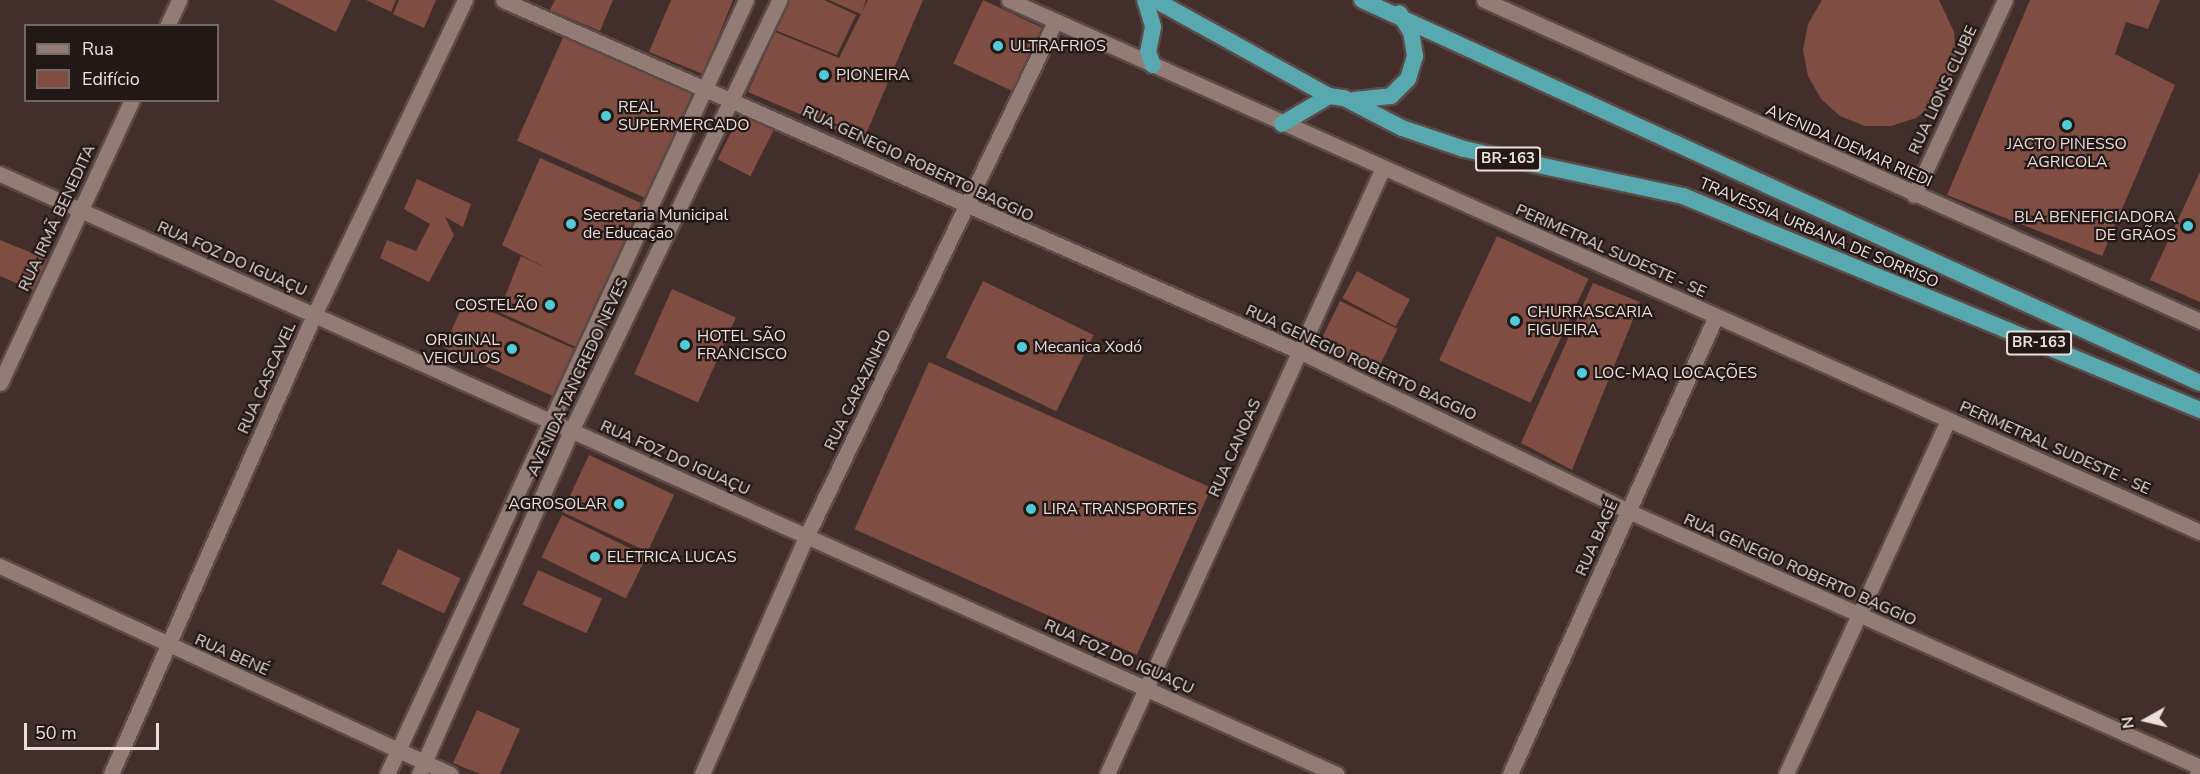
<!DOCTYPE html>
<html>
<head>
<meta charset="utf-8">
<style>
	body { margin:0 }
	#map { position:relative; width:2200px; height:774px; overflow:hidden; background:#422e2a; font-family:"Nunito Sans",sans-serif }
	div>[style] { position:absolute }
	.building>* { inset:0; background:#804d43; transform-origin:0 0 }
	.roads { filter:drop-shadow(2px 0 #5b4a47) drop-shadow(-2px 0 #5b4a47) drop-shadow(0 2px #5b4a47) drop-shadow(0 -2px #5b4a47) }
	.minor>* { height:15px; margin:-7.5px; padding:0 7.5px; transform-origin:7.5px; border-radius:7.5px; background:#937b76 }
	.tertiary>* { height:15px; margin:-7.5px; padding:0 7.5px; transform-origin:7.5px; border-radius:7.5px; background:#937b76 }
	.trunk>* { height:16px; margin:-8px; padding:0 8px; transform-origin:8px; border-radius:8px; background:#58a8af }
	.dots>* { width:16px; height:16px; translate:-50% -50%; box-sizing:border-box; border:3px solid #221917; border-radius:50% }
	span { translate:-50% -50%; white-space:nowrap; text-align:center; line-height:1.15; -webkit-text-stroke:4.5px #221917; paint-order:stroke }
	.shield-label span { padding:2px 4px; background:#221917; border:2px solid; border-radius:4px; -webkit-text-stroke-width:0 }
	.shield-label { font-size:15px; color:#ebdedb; font-weight:700 }
	.poi-label { font-size:16px; color:#ebdedb }
	.left { translate:0 -50%; text-align:left }
	.right { translate:-100% -50%; text-align:right }
	.street-label { font-size:16px; color:#ebdedb }
	.legend { position:absolute; left:24px; top:24px; width:195px; height:78px; box-sizing:border-box; background:#221917; border:2px solid #726865; margin:0; padding:8px 10px; list-style:none; font-size:18px; color:#ebdedb }
	.legend li { display:flex; align-items:center; gap:12px; height:30px }
	.legend b { width:30px; border:2px solid #726865 }
	.north { position:absolute; left:2116px; top:690px; width:60px; height:60px; -webkit-text-stroke:4px #221917; paint-order:stroke; rotate:262deg; font-size:16px; font-weight:700; line-height:24px; text-align:center; color:#ebdedb }
	.north::after { content:''; display:block; margin:auto; width:21px; height:27px; background:#ebdedb; clip-path:polygon(50% 0,100% 100%,50% 72%,0 100%) }
	.scale { position:absolute; left:24px; top:723px; width:135px; height:27px; box-sizing:border-box; border:3px solid #ebdedb; border-top:0; padding-left:8px; font-size:18px; line-height:21px; white-space:nowrap; color:#ebdedb; -webkit-text-stroke:4px #221917; paint-order:stroke }
</style>
</head>
<body>
<div id="map">
	<div class="building">
		<div style="clip-path:polygon(273px 0,351px 0,336px 32px)"></div>
		<div style="clip-path:polygon(366px 0,396px 0,391px 12px)"></div>
		<div style="clip-path:polygon(399px 0,436px 0,424px 28px,393px 14px)"></div>
		<div style="clip-path:polygon(555px 0,613px 0,600px 31px,550px 10px)"></div>
		<div style="clip-path:polygon(671px 0,733px 0,703px 74px,649px 52px)"></div>
		<div style="clip-path:polygon(788px 0,824px 0,856px 15px,837px 55px,775px 30px)"></div>
		<div style="clip-path:polygon(829px 0,866px 0,862px 12px,868px 0,923px 0,863px 141px,748px 92px,775px 32px,839px 58px,861px 14px)"></div>
		<div style="left:983px;top:0;width:65px;height:70px;rotate:25deg"></div>
		<div style="clip-path:polygon(1822px 0,1939px 0,1954px 32px,1956px 56px,1951px 80px,1937px 102px,1916px 118px,1891px 126px,1865px 126px,1840px 116px,1821px 99px,1808px 76px,1803px 50px,1808px 24px)"></div>
		<div style="clip-path:polygon(2030px 0,2160px 0,2148px 29px,2126px 22px,2115px 54px,2175px 85px,2102px 256px,1947px 195px)"></div>
		<div style="left:565px;top:33px;width:143px;height:118px;rotate:24deg"></div>
		<div style="left:741px;top:113px;width:37px;height:52px;rotate:27deg"></div>
		<div style="clip-path:polygon(540px 158px,641px 203px,578px 348px,499px 312px,521px 256px,550px 270px,502px 245px)"></div>
		<div style="clip-path:polygon(2200px 172px,2200px 302px,2150px 280px)"></div>
		<div style="clip-path:polygon(417px 179px,471px 204px,463px 227px,445px 217px,454px 235px,429px 282px,380px 258px,387px 240px,416px 251px,430px 224px,404px 209px)"></div>
		<div style="left:1497px;top:236px;width:101px;height:137px;rotate:25deg"></div>
		<div style="clip-path:polygon(0 240px,47px 259px,35px 291px,0 276px)"></div>
		<div style="left:1357px;top:271px;width:60px;height:31px;rotate:28deg"></div>
		<div style="left:983px;top:281px;width:123px;height:85px;rotate:26deg"></div>
		<div style="clip-path:polygon(1593px 283px,1640px 302px,1572px 470px,1521px 443px)"></div>
		<div style="left:672px;top:289px;width:70px;height:93px;rotate:24deg"></div>
		<div style="left:465px;top:300px;width:124px;height:52px;rotate:24deg"></div>
		<div style="left:1340px;top:301px;width:64px;height:47px;rotate:26deg"></div>
		<div style="left:929px;top:362px;width:309px;height:183px;rotate:24deg"></div>
		<div style="left:589px;top:455px;width:94px;height:63px;rotate:25deg"></div>
		<div style="left:562px;top:515px;width:94px;height:47px;rotate:26deg"></div>
		<div style="left:398px;top:549px;width:69px;height:39px;rotate:25deg"></div>
		<div style="left:538px;top:570px;width:70px;height:38px;rotate:24deg"></div>
		<div style="clip-path:polygon(477px 710px,520px 729px,500px 774px,480px 774px,453px 763px)"></div>
	</div>
	<div class="roads">
		<div class="minor">
			<div style="left:503px;top:0;width:870px;rotate:23.8deg"></div>
			<div style="left:1299px;top:351px;width:366px;rotate:25.9deg"></div>
			<div style="left:1628px;top:511px;width:627px;rotate:24.11deg"></div>
			<div style="left:167px;top:26px;width:29px;rotate:-65deg"></div>
			<div style="left:0;top:174px;width:1465px;rotate:24.18deg"></div>
			<div style="left:1914px;top:195px;width:215px;rotate:-65deg"></div>
			<div style="left:0;top:383px;width:312px;rotate:-65deg"></div>
			<div style="left:0;top:566px;width:496px;rotate:24.8deg"></div>
			<div style="left:111px;top:774px;width:502px;rotate:-66.14deg"></div>
			<div style="left:314px;top:315px;width:349px;rotate:-64.4deg"></div>
			<div style="left:702px;top:774px;width:259px;rotate:-66.3deg"></div>
			<div style="left:806px;top:537px;width:570px;rotate:-64.2deg"></div>
			<div style="left:1107px;top:774px;width:664px;rotate:-65.52deg"></div>
			<div style="left:1510px;top:774px;width:502px;rotate:-65.78deg"></div>
			<div style="left:1786px;top:774px;width:389px;rotate:-65.4deg"></div>
		</div>
		<div class="tertiary">
			<div style="left:1009px;top:0;width:1304px;rotate:24.07deg"></div>
			<div style="left:1484px;top:0;width:785px;rotate:24.15deg"></div>
			<div style="left:387px;top:774px;width:853px;rotate:-65.12deg"></div>
			<div style="left:419px;top:774px;width:375px;rotate:-66.1deg"></div>
			<div style="left:571px;top:431px;width:479px;rotate:-64.2deg"></div>
			<div style="left:2197px;top:774px;width:6px;rotate:-59deg"></div>
		</div>
		<div class="trunk">
			<div style="left:1145px;top:0;width:28px;rotate:73deg"></div>
			<div style="left:1153px;top:27px;width:25px;rotate:101deg"></div>
			<div style="left:1148px;top:52px;width:14px;rotate:69deg"></div>
			<div style="left:1155px;top:0;width:199px;rotate:28.9deg"></div>
			<div style="left:1329px;top:96px;width:15px;rotate:8deg"></div>
			<div style="left:1344px;top:98px;width:65px;rotate:27.3deg"></div>
			<div style="left:1402px;top:128px;width:65px;rotate:18.7deg"></div>
			<div style="left:1464px;top:149px;width:224px;rotate:12.1deg"></div>
			<div style="left:1683px;top:196px;width:560px;rotate:22.49deg"></div>
			<div style="left:1362px;top:0;width:921px;rotate:24.56deg"></div>
			<div style="left:1354px;top:100px;width:37px;rotate:-6deg"></div>
			<div style="left:1391px;top:96px;width:24px;rotate:-45deg"></div>
			<div style="left:1408px;top:79px;width:24px;rotate:-73deg"></div>
			<div style="left:1415px;top:56px;width:24px;rotate:-99deg"></div>
			<div style="left:1411px;top:32px;width:22px;rotate:-122deg"></div>
			<div style="left:1282px;top:124px;width:55px;rotate:-30.8deg"></div>
		</div>
	</div>
	<div class="dots">
		<div style="left:998px;top:46px;background:#52cbd8"></div>
		<div style="left:824px;top:75px;background:#52cbd8"></div>
		<div style="left:606px;top:116px;background:#52cbd8"></div>
		<div style="left:2067px;top:125px;background:#52cbd8"></div>
		<div style="left:571px;top:224px;background:#52cbd8"></div>
		<div style="left:2188px;top:226px;background:#52cbd8"></div>
		<div style="left:550px;top:305px;background:#52cbd8"></div>
		<div style="left:1515px;top:321px;background:#52cbd8"></div>
		<div style="left:685px;top:345px;background:#52cbd8"></div>
		<div style="left:1022px;top:347px;background:#52cbd8"></div>
		<div style="left:512px;top:349px;background:#52cbd8"></div>
		<div style="left:1582px;top:373px;background:#52cbd8"></div>
		<div style="left:619px;top:504px;background:#52cbd8"></div>
		<div style="left:1031px;top:509px;background:#52cbd8"></div>
		<div style="left:595px;top:557px;background:#52cbd8"></div>
	</div>
	<div class="shield-label">
		<span style="left:1508px;top:159px">BR-163</span>
		<span style="left:2039px;top:343px">BR-163</span>
	</div>
	<div class="poi-label">
		<span class="left" style="left:1010px;top:46px">ULTRAFRIOS</span>
		<span class="left" style="left:836px;top:75px">PIONEIRA</span>
		<span class="left" style="left:618px;top:116px">REAL<br>SUPERMERCADO</span>
		<span style="left:2067px;top:153px">JACTO PINESSO<br>AGRICOLA</span>
		<span class="left" style="left:583px;top:224px">Secretaria Municipal<br>de Educação</span>
		<span class="right" style="left:2176px;top:226px">BLA BENEFICIADORA<br>DE GRÃOS</span>
		<span class="right" style="left:538px;top:305px">COSTELÃO</span>
		<span class="left" style="left:1527px;top:321px">CHURRASCARIA<br>FIGUEIRA</span>
		<span class="left" style="left:697px;top:345px">HOTEL SÃO<br>FRANCISCO</span>
		<span class="right" style="left:500px;top:349px">ORIGINAL<br>VEICULOS</span>
		<span class="left" style="left:1034px;top:347px">Mecanica Xodó</span>
		<span class="left" style="left:1594px;top:373px">LOC-MAQ LOCAÇÕES</span>
		<span class="right" style="left:607px;top:504px">AGROSOLAR</span>
		<span class="left" style="left:1043px;top:509px">LIRA TRANSPORTES</span>
		<span class="left" style="left:607px;top:557px">ELETRICA LUCAS</span>
	</div>
	<div class="street-label">
		<span style="left:1943px;top:90px;rotate:-65deg">RUA LIONS CLUBE</span>
		<span style="left:1849px;top:146px;rotate:24deg">AVENIDA IDEMAR RIEDI</span>
		<span style="left:918px;top:164px;rotate:25deg">RUA GENEGIO ROBERTO BAGGIO</span>
		<span style="left:57px;top:218px;rotate:-65deg">RUA IRMÃ BENEDITA</span>
		<span style="left:1819px;top:233px;rotate:23deg">TRAVESSIA URBANA DE SORRISO</span>
		<span style="left:1611px;top:251px;rotate:24deg">PERIMETRAL SUDESTE - SE</span>
		<span style="left:232px;top:259px;rotate:24deg">RUA FOZ DO IGUAÇU</span>
		<span style="left:1361px;top:363px;rotate:25deg">RUA GENEGIO ROBERTO BAGGIO</span>
		<span style="left:578px;top:377px;rotate:-65deg">AVENIDA TANCREDO NEVES</span>
		<span style="left:267px;top:378px;rotate:-66deg">RUA CASCAVEL</span>
		<span style="left:858px;top:390px;rotate:-64deg">RUA CARAZINHO</span>
		<span style="left:1235px;top:448px;rotate:-66deg">RUA CANOAS</span>
		<span style="left:2055px;top:448px;rotate:24deg">PERIMETRAL SUDESTE - SE</span>
		<span style="left:675px;top:458px;rotate:24deg">RUA FOZ DO IGUAÇU</span>
		<span style="left:1597px;top:538px;rotate:-66deg">RUA BAGÉ</span>
		<span style="left:1800px;top:570px;rotate:24deg">RUA GENEGIO ROBERTO BAGGIO</span>
		<span style="left:232px;top:655px;rotate:24deg">RUA BENÉ</span>
		<span style="left:1119px;top:657px;rotate:24deg">RUA FOZ DO IGUAÇU</span>
	</div>
	<ul class="legend">
	<li><b style="height:8px;background:#937b76"></b>Rua</li>
	<li><b style="height:16px;background:#804d43"></b>Edifício</li>
	</ul>
	<div class="north">N</div>
	<div class="scale">50 m</div>
</div>
</body>
</html>
